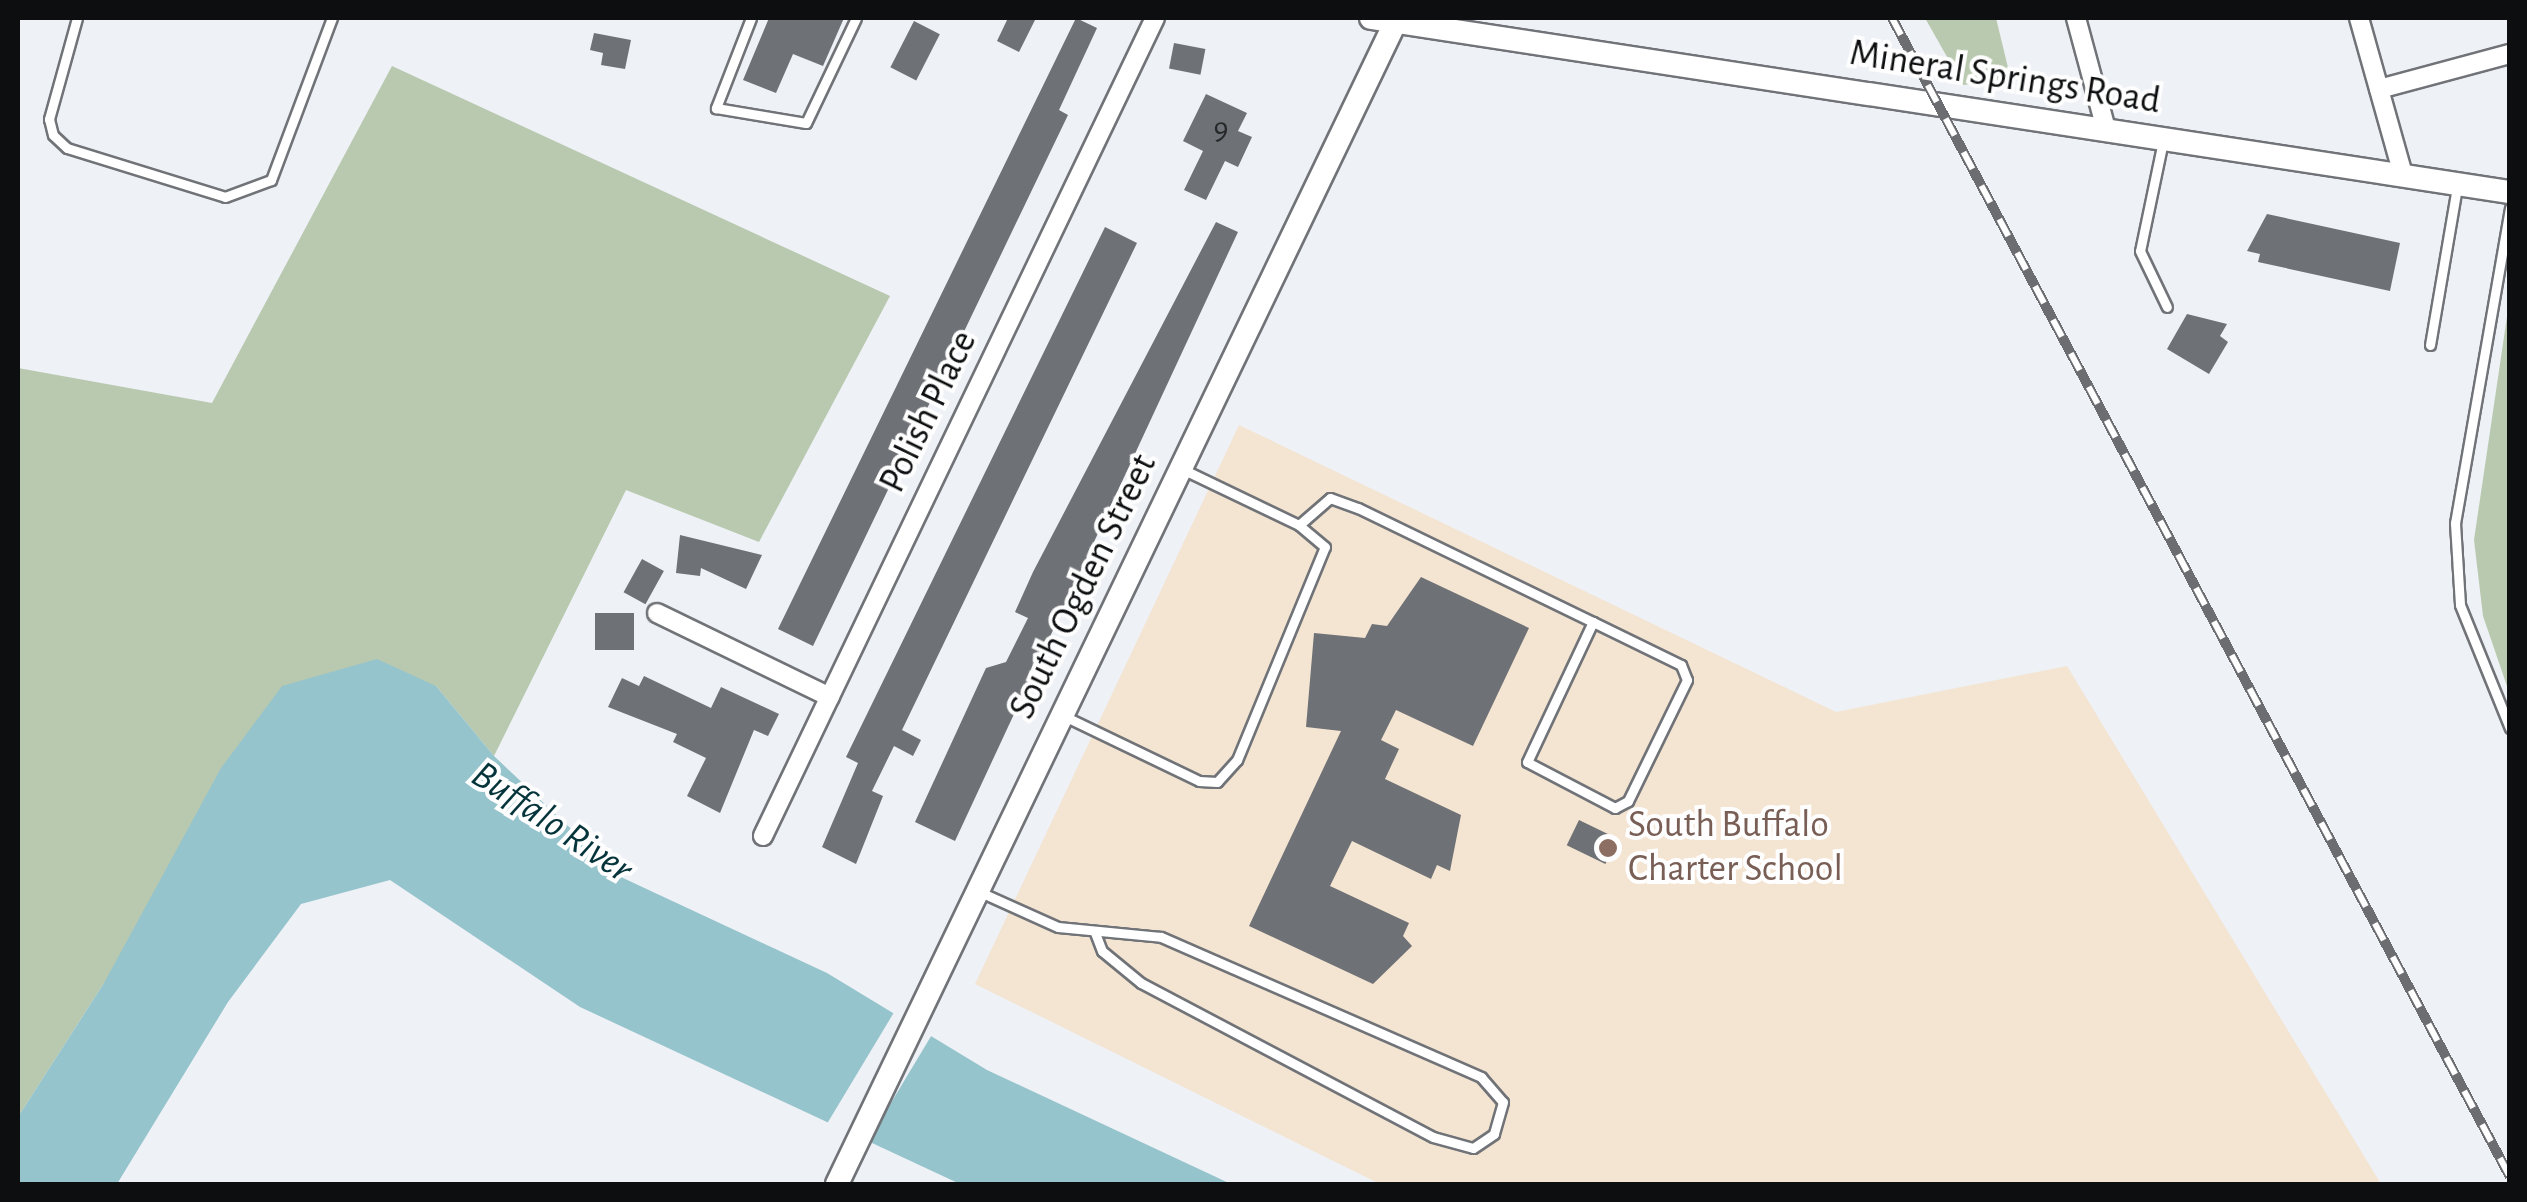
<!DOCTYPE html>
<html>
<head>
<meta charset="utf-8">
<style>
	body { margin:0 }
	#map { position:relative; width:2527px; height:1202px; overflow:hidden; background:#eef1f6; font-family:"Alegreya Sans",sans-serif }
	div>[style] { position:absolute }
	.education>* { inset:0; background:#f4e4d2 }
	.green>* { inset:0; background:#b9c9af }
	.water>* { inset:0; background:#95c4cc }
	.pier>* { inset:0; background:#eef1f6; transform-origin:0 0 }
	.building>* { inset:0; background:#6e7175; transform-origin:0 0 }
	.roads { filter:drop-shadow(2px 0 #707377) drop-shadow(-2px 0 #707377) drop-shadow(0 2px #707377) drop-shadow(0 -2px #707377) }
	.service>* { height:9px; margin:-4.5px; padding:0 4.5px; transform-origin:4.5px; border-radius:4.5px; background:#fff }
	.minor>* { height:18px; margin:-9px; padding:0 9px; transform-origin:9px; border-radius:9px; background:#fff }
	.tertiary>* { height:22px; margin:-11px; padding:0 11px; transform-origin:11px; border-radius:11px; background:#fff }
	.rail>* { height:10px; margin-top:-5px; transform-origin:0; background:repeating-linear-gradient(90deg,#fefefe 0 19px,#6b6d70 0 38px); box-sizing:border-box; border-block:2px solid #6b6d70 }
	.dots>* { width:28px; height:28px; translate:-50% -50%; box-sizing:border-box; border:5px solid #fefefe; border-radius:50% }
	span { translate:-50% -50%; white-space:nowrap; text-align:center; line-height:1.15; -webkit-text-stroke:8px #fefefe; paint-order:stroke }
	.number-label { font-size:32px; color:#252728 }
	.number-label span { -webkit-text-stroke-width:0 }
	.street-label { font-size:38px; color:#0d0e0f }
	.education-label { font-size:38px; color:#785e54 }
	.left { translate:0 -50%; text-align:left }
	.water-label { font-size:40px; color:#05343b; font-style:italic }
	.frame { position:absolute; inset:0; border:20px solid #0d0e0f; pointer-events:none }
</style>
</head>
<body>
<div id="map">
	<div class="education">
		<div style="clip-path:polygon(1239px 425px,1836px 712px,2067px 666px,2381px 1184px,1380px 1184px,975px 984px)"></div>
	</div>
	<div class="green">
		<div style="clip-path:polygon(1925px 18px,1996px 18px,2011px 80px,1963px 85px)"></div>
		<div style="clip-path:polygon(392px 66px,890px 296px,759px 542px,626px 490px,494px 756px,436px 686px,104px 983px,18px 1117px,18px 368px,212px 403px)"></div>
		<div style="clip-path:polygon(2509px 303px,2510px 692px,2509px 692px,2483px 616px,2474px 540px)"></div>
	</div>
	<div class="water">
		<div style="clip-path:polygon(377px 659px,436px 686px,494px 756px,623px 878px,827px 973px,987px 1070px,1231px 1184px,960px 1184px,580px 1007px,390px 880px,301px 904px,228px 1002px,117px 1184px,18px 1184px,18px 1117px,104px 983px,221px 768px,282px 686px)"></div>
	</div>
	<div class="pier">
		<div style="left:896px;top:1009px;width:44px;height:134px;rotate:31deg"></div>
	</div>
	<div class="building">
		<div style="clip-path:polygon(769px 18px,844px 18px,823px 66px,793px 54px,776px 93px,743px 80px)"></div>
		<div style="clip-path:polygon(1008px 18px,1036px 18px,1019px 52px,997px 41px)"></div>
		<div style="clip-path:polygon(1076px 18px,1097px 28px,1059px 110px,1068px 115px,813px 646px,778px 629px)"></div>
		<div style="left:914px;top:21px;width:29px;height:52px;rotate:27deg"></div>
		<div style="clip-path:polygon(594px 33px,631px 40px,625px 69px,601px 65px,603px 53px,590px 50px)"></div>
		<div style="left:1174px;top:43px;width:32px;height:26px;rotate:11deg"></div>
		<div style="clip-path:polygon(1206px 94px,1247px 113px,1238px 131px,1252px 137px,1238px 167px,1225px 161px,1206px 200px,1184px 190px,1203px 151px,1183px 141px)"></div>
		<div style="clip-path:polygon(2267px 214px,2400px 243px,2390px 291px,2258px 262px,2260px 254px,2247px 251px)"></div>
		<div style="clip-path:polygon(1216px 222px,1238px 232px,955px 841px,915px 822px,986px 668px,1006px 662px,1028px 618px,1015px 612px,1033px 572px)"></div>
		<div style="clip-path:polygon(1105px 227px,1137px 243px,902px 730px,921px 740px,913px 756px,894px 746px,872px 791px,883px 796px,856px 864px,822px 847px,858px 763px,846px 757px)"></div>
		<div style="clip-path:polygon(2187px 314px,2227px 324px,2220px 336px,2228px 342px,2209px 374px,2167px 349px)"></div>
		<div style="clip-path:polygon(680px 535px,762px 555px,746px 589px,701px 568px,700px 576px,676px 573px)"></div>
		<div style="left:642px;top:559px;width:25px;height:38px;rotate:29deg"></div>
		<div style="clip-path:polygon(1421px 577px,1529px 628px,1473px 746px,1396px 710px,1381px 740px,1399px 749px,1385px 779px,1461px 815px,1450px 871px,1437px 865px,1431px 879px,1352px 841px,1330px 886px,1409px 923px,1403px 936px,1412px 946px,1373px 984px,1249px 926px,1341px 731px,1306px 727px,1314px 633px,1365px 638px,1372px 624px,1387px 626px)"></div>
		<div style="left:595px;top:613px;width:39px;height:37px"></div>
		<div style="clip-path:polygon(644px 676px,711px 708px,721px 687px,779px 714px,768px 736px,754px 730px,720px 813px,687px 796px,706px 758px,673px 742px,677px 734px,608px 707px,622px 678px,639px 686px)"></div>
		<div style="left:1579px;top:820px;width:43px;height:28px;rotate:26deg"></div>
	</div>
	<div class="roads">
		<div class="service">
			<div style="left:77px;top:18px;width:105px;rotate:105.5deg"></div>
			<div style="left:49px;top:119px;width:16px;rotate:76deg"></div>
			<div style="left:53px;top:135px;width:19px;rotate:43deg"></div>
			<div style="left:67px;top:148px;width:165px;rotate:17.2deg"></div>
			<div style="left:225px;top:197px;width:49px;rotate:-20.3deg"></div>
			<div style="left:271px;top:180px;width:173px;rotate:-69.4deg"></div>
			<div style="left:751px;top:18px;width:97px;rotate:111.3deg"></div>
			<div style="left:716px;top:108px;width:91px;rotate:9.5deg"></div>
			<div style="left:806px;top:123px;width:116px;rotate:-64.5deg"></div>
			<div style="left:2163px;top:141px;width:112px;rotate:101.8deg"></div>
			<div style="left:2140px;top:251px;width:62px;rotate:64.3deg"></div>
			<div style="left:2510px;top:208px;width:320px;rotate:99.9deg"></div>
			<div style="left:2455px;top:523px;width:82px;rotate:86.5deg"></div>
			<div style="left:2460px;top:605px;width:133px;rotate:67.9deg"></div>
			<div style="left:2430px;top:345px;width:160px;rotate:-80.3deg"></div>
			<div style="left:1299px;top:525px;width:41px;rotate:-41.1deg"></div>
			<div style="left:1330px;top:498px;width:30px;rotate:20deg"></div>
			<div style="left:1358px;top:508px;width:261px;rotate:25.9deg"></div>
			<div style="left:1593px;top:622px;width:98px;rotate:26deg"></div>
			<div style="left:1681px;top:665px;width:16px;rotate:68deg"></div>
			<div style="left:1687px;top:680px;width:135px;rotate:116deg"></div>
			<div style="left:1628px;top:801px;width:15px;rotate:152deg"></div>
			<div style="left:1615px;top:808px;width:99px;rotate:-152.4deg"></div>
			<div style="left:1527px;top:762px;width:155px;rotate:-64.8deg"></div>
			<div style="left:1064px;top:716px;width:150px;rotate:25.7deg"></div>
			<div style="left:1199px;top:781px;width:18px;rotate:3deg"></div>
			<div style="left:1217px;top:782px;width:30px;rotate:-48deg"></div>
			<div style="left:1237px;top:760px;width:230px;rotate:-67.6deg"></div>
			<div style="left:1325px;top:547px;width:34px;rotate:-140deg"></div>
			<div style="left:1299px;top:525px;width:130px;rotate:-154.4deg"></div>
			<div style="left:980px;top:892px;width:85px;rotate:24.2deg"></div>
			<div style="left:1058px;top:927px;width:103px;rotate:5.5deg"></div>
			<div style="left:1161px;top:937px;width:349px;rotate:23.6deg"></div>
			<div style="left:1481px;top:1077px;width:33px;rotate:49deg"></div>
			<div style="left:1503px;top:1102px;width:33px;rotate:106deg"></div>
			<div style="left:1494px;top:1134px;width:25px;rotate:146deg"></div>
			<div style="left:1473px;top:1148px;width:41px;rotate:-164.6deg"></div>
			<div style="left:1433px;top:1137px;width:330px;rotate:-152.2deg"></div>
			<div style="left:1141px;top:983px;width:50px;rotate:-140.6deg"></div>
			<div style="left:1102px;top:951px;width:19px;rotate:-111deg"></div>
		</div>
		<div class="minor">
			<div style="left:2076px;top:18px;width:115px;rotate:74.9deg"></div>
			<div style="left:2359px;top:18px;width:163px;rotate:74.3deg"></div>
			<div style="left:2379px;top:89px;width:136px;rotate:-15deg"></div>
			<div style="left:657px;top:613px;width:192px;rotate:25.9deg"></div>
			<div style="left:763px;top:836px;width:907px;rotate:-64.4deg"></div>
		</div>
		<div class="tertiary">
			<div style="left:1371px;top:18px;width:1152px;rotate:8.69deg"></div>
			<div style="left:837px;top:1184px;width:1290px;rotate:-64.33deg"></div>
		</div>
	</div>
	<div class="rail">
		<div style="left:1892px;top:18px;width:1313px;rotate:61.93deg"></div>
	</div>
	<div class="dots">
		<div style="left:1608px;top:848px;background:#8d6e63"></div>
	</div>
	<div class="number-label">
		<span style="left:1221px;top:129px">9</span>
	</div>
	<div class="street-label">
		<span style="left:2005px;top:78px;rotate:9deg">Mineral Springs Road</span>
		<span style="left:929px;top:412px;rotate:-64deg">Polish Place</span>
		<span style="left:1084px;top:587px;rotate:-64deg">South Ogden Street</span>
	</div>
	<div class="education-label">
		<span class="left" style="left:1628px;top:848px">South Buffalo<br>Charter School</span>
	</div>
	<div class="water-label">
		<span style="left:552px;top:822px;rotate:34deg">Buffalo River</span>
	</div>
	<div class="frame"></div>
</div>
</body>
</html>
